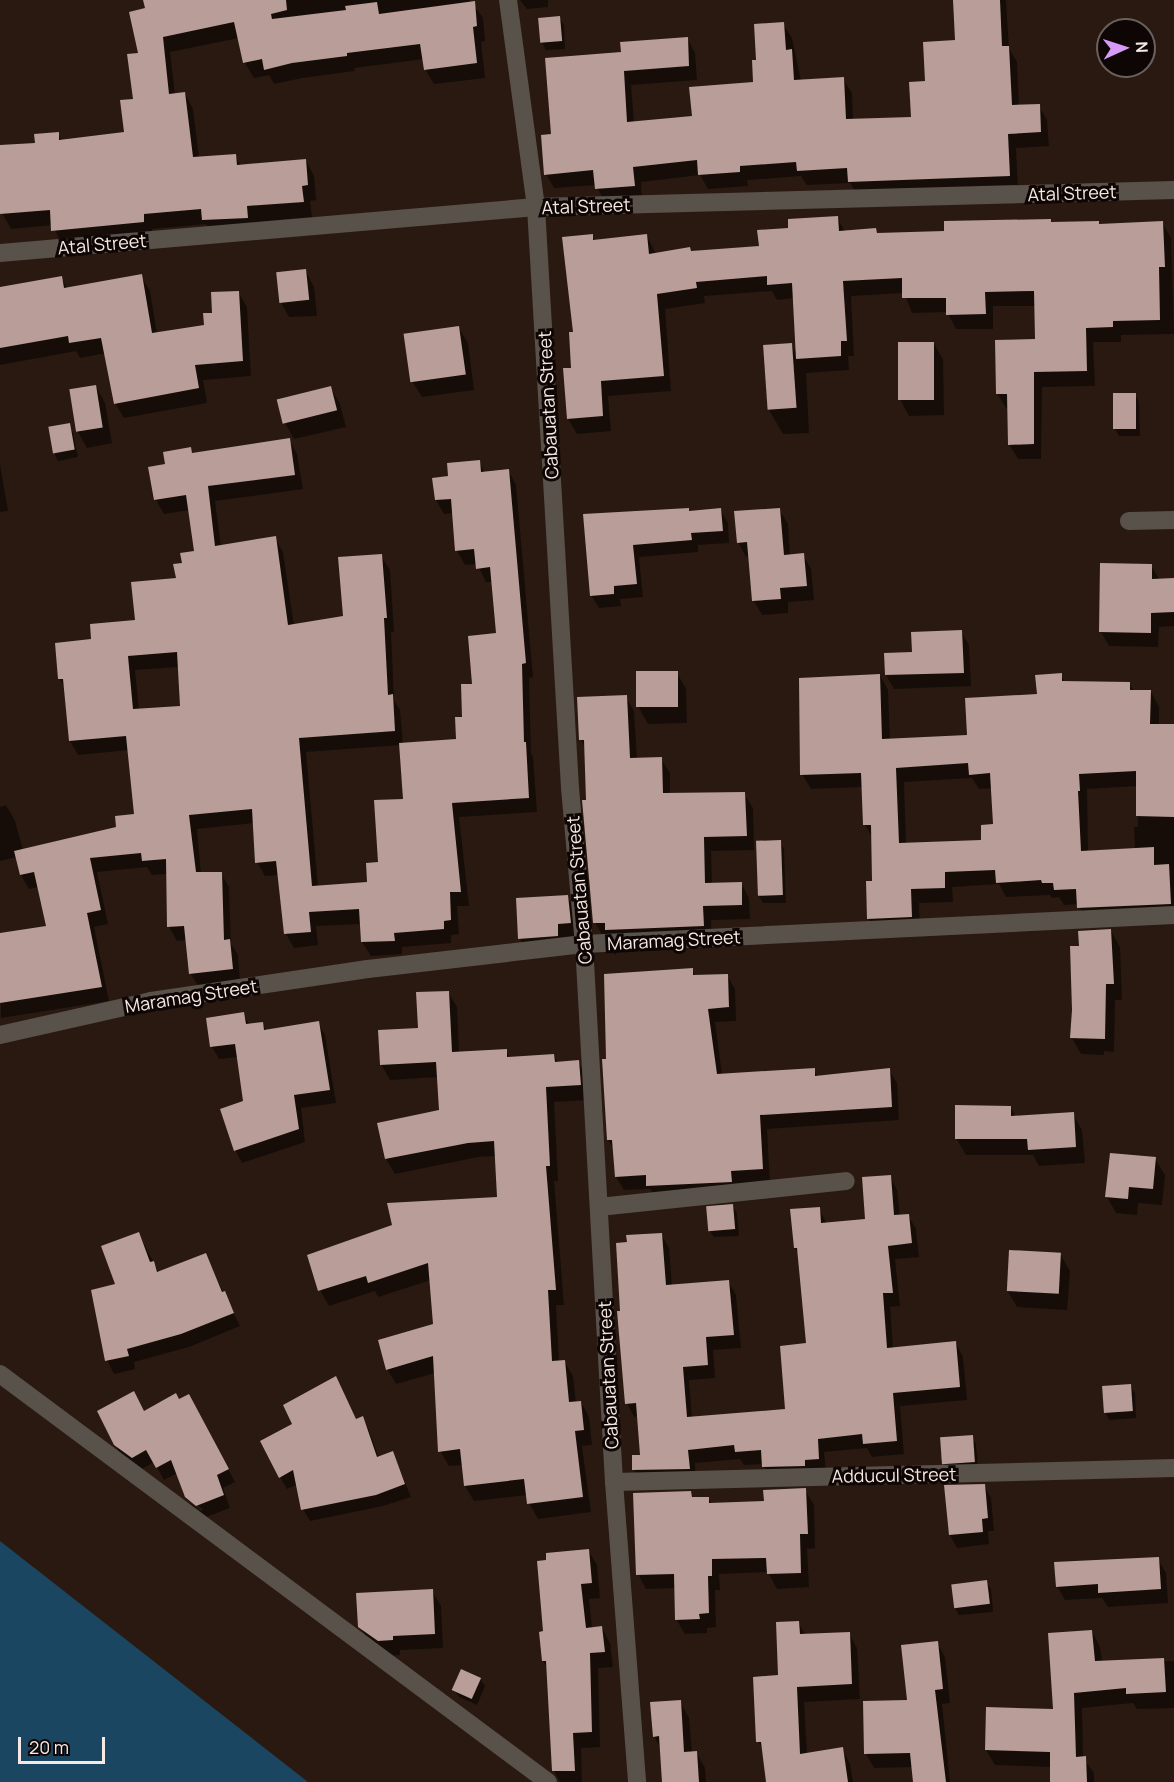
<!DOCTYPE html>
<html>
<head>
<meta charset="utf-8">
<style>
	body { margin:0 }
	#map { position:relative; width:1174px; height:1782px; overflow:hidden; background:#2a1910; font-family:Manrope,sans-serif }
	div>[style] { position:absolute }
	.water>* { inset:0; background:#1b4661 }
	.shadow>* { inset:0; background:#0007 }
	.building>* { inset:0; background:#b89d99; transform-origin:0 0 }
	.minor>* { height:18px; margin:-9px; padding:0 9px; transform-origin:9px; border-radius:9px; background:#58524a }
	span { translate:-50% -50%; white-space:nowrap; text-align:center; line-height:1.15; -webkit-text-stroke:6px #0d0604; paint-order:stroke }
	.street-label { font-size:18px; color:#f6e9e3 }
	.north { position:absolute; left:1096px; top:18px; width:60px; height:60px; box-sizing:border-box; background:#0d0604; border:2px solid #6a615d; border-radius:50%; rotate:87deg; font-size:16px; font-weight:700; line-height:24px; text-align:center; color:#f6e9e3 }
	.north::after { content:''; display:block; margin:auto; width:21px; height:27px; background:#d89af8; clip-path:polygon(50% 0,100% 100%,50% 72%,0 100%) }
	.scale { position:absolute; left:18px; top:1737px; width:87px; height:27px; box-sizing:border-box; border:3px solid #f6e9e3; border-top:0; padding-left:8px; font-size:18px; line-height:21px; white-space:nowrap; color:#f6e9e3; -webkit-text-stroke:4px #0d0604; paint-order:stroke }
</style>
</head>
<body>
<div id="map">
	<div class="water">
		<div style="clip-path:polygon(0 1541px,308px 1782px,0 1782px)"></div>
	</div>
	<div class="shadow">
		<div style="clip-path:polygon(165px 0,470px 0,483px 18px,485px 41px,481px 42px,485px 78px,434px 84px,425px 69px,424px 59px,354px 68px,355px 71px,302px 78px,274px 84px,269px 75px,254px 78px,245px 63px,239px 38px,170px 52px,175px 95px,185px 94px,193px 109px,199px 158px,235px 156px,241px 166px,306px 160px,314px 176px,316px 200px,310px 201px,312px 217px,255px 222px,256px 233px,213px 235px,206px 224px,152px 229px,152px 237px,62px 246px,53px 225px,11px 229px,2px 213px,0 146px,36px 144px,58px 134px,62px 141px,126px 133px,135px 100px,147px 9px)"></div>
		<div style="clip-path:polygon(520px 0,548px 0,548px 7px,527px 9px)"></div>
		<div style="clip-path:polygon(954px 0,1006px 0,1009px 48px,1017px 62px,1019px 107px,1039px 106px,1047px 120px,1049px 146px,1016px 148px,1018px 190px,858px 196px,850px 183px,807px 185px,801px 176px,747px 180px,748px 186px,708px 189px,700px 175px,641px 182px,642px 200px,605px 203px,596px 185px,554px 188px,546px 174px,553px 135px,623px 53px,687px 38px,695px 53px,697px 80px,631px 85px,634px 123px,693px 117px,755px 83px,757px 61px,783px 24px,792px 38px,801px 81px,843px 79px,852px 93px,853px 120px,912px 118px,927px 83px,956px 41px)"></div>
		<div style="clip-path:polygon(559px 17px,564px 25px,565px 49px,546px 50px,542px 43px)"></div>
		<div style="clip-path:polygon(837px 217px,845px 232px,875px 230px,878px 234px,946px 233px,1051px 223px,1100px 226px,1162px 222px,1171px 238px,1174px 334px,1121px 335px,1121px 342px,1093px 342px,1095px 386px,1042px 387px,1041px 459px,1018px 459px,1009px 444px,1009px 408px,1006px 408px,997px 393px,1037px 341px,1036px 306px,993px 306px,993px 329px,956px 329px,947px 312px,912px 313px,904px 293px,851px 296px,854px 356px,848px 356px,849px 370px,806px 373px,809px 433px,783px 434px,769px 410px,791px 344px,797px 354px,794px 298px,777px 300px,772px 291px,704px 296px,705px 303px,665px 309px,671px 391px,608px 396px,611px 431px,577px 434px,568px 419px,575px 333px,592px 236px,595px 241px,647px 236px,656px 254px,760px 248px,790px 229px)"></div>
		<div style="clip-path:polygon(305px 270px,314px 287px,317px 316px,289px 317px,280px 301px)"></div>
		<div style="clip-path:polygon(141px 276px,150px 291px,157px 334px,205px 326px,238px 292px,247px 307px,251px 376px,203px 380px,207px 403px,124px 418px,115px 403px,106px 353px,80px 358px,76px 351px,0 365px,0 288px,61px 278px,68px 289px)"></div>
		<div style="clip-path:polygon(458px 327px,468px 343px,474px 390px,422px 397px,412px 381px)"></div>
		<div style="clip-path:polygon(934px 343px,943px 360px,944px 415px,909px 416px,900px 399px)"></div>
		<div style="clip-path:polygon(96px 387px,105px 403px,112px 443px,87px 448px,78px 432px)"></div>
		<div style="clip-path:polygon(331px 388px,340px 404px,346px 427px,294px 439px,285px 423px)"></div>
		<div style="clip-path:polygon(1135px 395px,1139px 402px,1140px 436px,1119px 436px,1115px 429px)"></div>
		<div style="clip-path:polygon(69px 425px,73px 433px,78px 457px,58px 461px,54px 453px,50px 429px)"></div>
		<div style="clip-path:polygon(evenodd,289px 440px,297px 454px,303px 489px,215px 501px,221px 547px,275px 538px,283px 552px,294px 626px,344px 617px,381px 556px,390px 570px,394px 632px,391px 632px,394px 700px,400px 710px,403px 744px,458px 740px,474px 685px,498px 634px,493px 582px,486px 582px,477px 564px,465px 565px,457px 551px,453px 513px,444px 514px,436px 500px,449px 478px,479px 462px,485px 473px,508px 470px,516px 485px,533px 677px,529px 678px,531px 753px,533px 757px,537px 812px,459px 817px,469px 906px,457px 906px,459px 934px,451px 935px,451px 943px,402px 947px,402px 954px,371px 956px,362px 942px,361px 924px,316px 926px,318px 945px,294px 948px,286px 934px,279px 875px,265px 876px,257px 862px,254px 823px,197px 829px,201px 874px,221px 873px,229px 887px,231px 944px,238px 955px,240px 983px,199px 987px,190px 973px,187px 940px,177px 941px,169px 927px,167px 874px,152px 875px,147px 867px,97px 872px,108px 924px,94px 927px,109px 1001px,1px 1018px,0 934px,48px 927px,39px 887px,29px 889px,21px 875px,17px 857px,0 861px,0 807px,6px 805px,15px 821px,23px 850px,117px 828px,136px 815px,129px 750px,78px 755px,70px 741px,65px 689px,60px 679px,56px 644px,93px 640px,136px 621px,178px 580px,183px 564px,196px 552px,190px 510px,164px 514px,156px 500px,166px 466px,190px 449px,194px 455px,289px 440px,179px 667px,181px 708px,139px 710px,135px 670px,179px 667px,289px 440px,401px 745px,405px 800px,380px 864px,369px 883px,318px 887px,306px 752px,401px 745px)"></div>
		<div style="clip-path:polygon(0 464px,8px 511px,0 512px)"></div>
		<div style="clip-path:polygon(779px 509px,788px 524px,790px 556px,803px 555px,811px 569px,814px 600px,788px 602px,788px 613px,762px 615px,754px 601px,750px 556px,746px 557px,738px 542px)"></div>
		<div style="clip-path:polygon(720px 510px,728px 523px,729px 543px,698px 545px,698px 552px,639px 557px,643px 597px,620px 599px,621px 606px,599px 608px,591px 595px,585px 515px)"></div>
		<div style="clip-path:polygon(1151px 566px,1160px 580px,1174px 579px,1174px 626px,1159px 627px,1158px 647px,1109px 646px,1101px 632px)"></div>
		<div style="clip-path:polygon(961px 631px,969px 645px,971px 686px,894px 689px,886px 675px,886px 654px,914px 654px)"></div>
		<div style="clip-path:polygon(677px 673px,686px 689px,687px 723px,648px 724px,639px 708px,638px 674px)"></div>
		<div style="clip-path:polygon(evenodd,880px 675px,888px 690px,890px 740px,968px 737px,1038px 695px,1061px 675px,1065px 682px,1129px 683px,1134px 691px,1151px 692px,1159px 707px,1159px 725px,1174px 725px,1174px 919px,1087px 923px,1078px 904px,1064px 905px,1059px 897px,1052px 898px,1050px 895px,1006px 897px,999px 884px,952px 887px,953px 902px,919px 903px,920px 931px,877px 933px,868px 918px,874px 882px,873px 839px,865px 825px,863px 787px,811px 789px,802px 774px,880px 675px,972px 778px,979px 789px,993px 788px,995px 826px,983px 842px,906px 844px,904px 782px,972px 778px,880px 675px,1137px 786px,1138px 827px,1134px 827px,1135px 849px,1088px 852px,1087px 789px,1137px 786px)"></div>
		<div style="clip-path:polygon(626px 697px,634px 711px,637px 760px,661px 759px,670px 773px,670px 795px,744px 794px,753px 808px,754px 850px,711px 851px,712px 884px,741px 883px,749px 898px,750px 919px,711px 920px,712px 941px,603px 937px,595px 922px,586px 750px,581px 740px)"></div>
		<div style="clip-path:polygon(780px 842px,784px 849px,786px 903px,763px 903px,759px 896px)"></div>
		<div style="clip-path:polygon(567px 897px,577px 913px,579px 939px,529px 955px,520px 939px)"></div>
		<div style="clip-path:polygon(1111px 931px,1120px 947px,1122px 1000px,1115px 1000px,1114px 1052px,1104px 1051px,1104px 1055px,1081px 1054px,1072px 1038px,1081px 947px)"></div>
		<div style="clip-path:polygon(692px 970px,696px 977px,727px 975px,735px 989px,736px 1021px,715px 1022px,722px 1075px,814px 1070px,818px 1077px,889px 1070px,897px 1083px,899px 1120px,767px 1129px,770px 1183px,656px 1199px,650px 1189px,624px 1190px,616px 1177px,614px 1150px,608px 1140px,607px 1060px)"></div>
		<div style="clip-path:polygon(448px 992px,457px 1007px,459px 1053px,506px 1051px,510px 1058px,554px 1056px,558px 1063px,578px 1062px,587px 1077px,588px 1100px,554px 1102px,558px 1181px,554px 1181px,564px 1305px,556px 1305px,559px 1362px,564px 1361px,573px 1376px,576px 1403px,581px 1402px,589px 1417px,592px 1445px,582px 1446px,591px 1512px,538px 1519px,529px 1503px,528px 1495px,474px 1501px,465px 1486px,463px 1465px,449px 1466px,440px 1451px,435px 1373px,396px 1384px,387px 1369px,434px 1325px,431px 1280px,378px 1297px,375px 1291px,329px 1306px,320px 1290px,499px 1199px,497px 1156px,478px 1157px,395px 1174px,386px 1159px,379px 1124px,440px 1111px,439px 1077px,390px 1080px,381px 1064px,420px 1029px)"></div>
		<div style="clip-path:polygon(243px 1014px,250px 1025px,262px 1024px,267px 1031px,318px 1023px,325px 1035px,336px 1103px,301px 1108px,305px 1142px,242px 1163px,235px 1150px,245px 1102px,238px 1057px,219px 1059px,212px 1047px)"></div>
		<div style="clip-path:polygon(1011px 1108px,1016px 1117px,1073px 1114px,1082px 1130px,1085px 1163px,1039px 1166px,1033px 1155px,966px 1155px,956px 1138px)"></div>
		<div style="clip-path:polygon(1155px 1159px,1165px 1175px,1162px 1205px,1138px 1203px,1137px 1215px,1116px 1213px,1107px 1197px)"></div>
		<div style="clip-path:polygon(890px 1176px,897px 1190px,900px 1216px,908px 1215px,916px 1229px,919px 1257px,895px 1259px,900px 1306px,890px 1307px,893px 1349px,956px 1343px,963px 1357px,967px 1400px,900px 1406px,904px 1454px,872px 1457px,867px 1448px,824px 1452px,826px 1472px,771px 1480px,763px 1464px,744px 1465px,740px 1459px,695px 1463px,696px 1482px,642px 1483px,634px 1470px,642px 1456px,639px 1416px,634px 1417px,627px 1403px,622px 1313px,661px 1234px,669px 1248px,672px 1286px,728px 1281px,736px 1295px,741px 1348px,713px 1350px,715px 1378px,689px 1380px,692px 1418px,787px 1411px,808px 1345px,800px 1255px,795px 1248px,819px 1208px,827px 1224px,867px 1220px)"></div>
		<div style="clip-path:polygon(733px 1206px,737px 1213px,739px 1236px,714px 1237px,709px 1230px)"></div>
		<div style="clip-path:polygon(139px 1234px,159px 1273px,205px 1255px,240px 1326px,189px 1347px,134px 1362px,135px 1369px,114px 1374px,107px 1360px,117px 1285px)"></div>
		<div style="clip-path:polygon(1060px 1254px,1070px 1271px,1067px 1310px,1017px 1307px,1007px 1290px)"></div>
		<div style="clip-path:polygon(336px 1378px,356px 1420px,362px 1418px,369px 1430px,379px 1458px,393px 1453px,411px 1497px,383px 1506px,310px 1521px,303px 1509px,298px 1484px,287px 1489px,280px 1477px,294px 1425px)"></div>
		<div style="clip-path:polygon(1130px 1386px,1135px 1393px,1136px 1418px,1109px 1420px,1105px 1412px)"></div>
		<div style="clip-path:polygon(179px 1401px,196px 1408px,235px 1482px,223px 1488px,230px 1508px,204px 1518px,194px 1510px,190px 1503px,201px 1511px,203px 1509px,187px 1499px,178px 1473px,164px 1480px,154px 1462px,140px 1470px,123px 1458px,115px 1444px,144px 1412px)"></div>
		<div style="clip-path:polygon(972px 1437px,976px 1444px,978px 1469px,948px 1470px,944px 1462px)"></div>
		<div style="clip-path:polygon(984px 1485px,991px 1498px,994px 1531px,988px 1531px,989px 1544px,957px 1548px,950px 1535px,946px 1486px)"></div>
		<div style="clip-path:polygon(805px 1490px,814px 1505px,815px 1548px,807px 1549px,809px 1587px,777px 1589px,768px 1572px,719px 1574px,720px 1590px,715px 1590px,716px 1627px,707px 1628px,707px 1633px,685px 1634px,676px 1619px,676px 1588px,646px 1589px,638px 1574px,691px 1493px,694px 1499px,708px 1498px,712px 1504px,765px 1502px)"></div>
		<div style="clip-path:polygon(588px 1550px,597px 1565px,600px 1598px,589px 1599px,592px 1629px,602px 1628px,610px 1643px,613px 1667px,598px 1668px,600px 1747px,581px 1748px,582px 1782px,560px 1782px,554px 1771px,548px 1669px,543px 1661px,545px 1633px)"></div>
		<div style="clip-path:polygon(1158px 1559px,1166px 1573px,1168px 1603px,1108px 1607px,1102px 1598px,1065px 1600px,1057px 1586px)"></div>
		<div style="clip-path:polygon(986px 1582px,991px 1589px,993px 1612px,959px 1615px,955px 1608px)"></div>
		<div style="clip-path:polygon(432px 1591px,441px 1606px,443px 1648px,400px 1650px,400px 1655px,387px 1656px,369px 1642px,360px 1626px)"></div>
		<div style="clip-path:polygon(798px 1622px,806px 1636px,849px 1633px,857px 1648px,860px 1699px,804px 1702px,807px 1754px,842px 1749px,850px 1764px,853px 1782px,768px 1782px,764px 1752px,758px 1741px)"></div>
		<div style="clip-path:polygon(1092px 1631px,1100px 1647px,1102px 1662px,1174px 1661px,1174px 1708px,1137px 1709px,1133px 1703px,1082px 1708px,1083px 1758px,1094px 1773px,1094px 1782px,1052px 1782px,1051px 1767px,995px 1765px,986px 1750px,1055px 1710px)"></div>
		<div style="clip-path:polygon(937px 1643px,945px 1657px,950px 1703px,942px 1704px,950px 1782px,914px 1782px,913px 1767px,874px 1768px,866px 1754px,909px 1701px)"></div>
		<div style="clip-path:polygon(480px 1679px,485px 1686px,477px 1705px,459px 1697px,454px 1690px)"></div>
		<div style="clip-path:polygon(680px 1702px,689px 1718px,692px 1753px,696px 1752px,705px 1768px,706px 1782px,664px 1782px,661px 1749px,654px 1736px)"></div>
	</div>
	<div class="building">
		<div style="clip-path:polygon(143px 0,286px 0,287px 10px,271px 14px,272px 19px,346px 10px,345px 6px,377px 2px,379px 14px,475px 1px,477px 26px,473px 27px,477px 63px,424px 70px,420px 44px,347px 53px,347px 56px,292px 63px,264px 70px,262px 59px,243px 63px,234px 22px,163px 37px,169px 94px,185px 92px,193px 157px,236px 154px,237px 165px,306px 159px,308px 185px,302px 186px,304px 202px,247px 206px,248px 218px,202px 220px,201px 209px,144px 214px,144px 222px,51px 231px,50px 210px,0 214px,0 145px,35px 143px,34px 134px,59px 132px,59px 140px,124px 132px,120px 100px,133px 99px,127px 54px,138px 53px,129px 12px,145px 8px)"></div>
		<div style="clip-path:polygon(953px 0,1000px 0,1002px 46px,1009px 46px,1012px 105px,1040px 104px,1041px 132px,1008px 134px,1010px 176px,848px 182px,847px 168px,797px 171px,796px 162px,740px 166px,740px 172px,698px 175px,697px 160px,633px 167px,635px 186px,595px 189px,593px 170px,544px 175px,541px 135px,551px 134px,545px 58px,621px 52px,620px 42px,688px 37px,689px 66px,624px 71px,627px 122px,692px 116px,689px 87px,753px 82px,752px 60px,756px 60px,754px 24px,784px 22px,786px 50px,792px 49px,794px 80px,844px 77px,846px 119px,911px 117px,909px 82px,925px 81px,923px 42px,955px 40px)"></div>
		<div style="left:560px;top:16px;width:25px;height:22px;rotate:85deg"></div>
		<div style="clip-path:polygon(838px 216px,839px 231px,876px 228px,877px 233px,944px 231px,944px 221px,1051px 219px,1051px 222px,1099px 221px,1099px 224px,1163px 221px,1165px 267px,1159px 267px,1160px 320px,1113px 321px,1113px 327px,1086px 328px,1087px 371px,1034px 372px,1034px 444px,1008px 445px,1007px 394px,996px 394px,995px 340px,1035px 339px,1034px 291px,985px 292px,986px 314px,946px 315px,946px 298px,902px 298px,902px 278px,843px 281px,847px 341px,841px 341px,841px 356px,796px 359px,792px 283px,767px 285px,767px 276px,696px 282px,697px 288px,657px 294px,664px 376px,601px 381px,603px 416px,567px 419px,563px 368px,571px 368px,569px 332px,573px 332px,562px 237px,593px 234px,593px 240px,647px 234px,649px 254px,690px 247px,691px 251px,759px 246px,757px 230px,788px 228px,788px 219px)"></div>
		<div style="left:306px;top:269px;width:31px;height:30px;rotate:84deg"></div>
		<div style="clip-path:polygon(142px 274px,152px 333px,204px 325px,203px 313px,212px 313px,211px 292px,239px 291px,243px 361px,195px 365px,199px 388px,114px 404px,101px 338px,69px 343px,68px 336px,0 348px,0 287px,62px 276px,64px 288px)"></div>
		<div style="left:459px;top:326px;width:49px;height:56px;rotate:82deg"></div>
		<div style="left:898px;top:342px;width:36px;height:58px"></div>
		<div style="left:792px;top:343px;width:65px;height:29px;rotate:86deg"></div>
		<div style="left:96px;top:385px;width:43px;height:27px;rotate:81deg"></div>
		<div style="left:331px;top:386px;width:25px;height:56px;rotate:76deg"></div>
		<div style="left:1113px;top:393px;width:23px;height:36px"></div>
		<div style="left:70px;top:423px;width:27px;height:22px;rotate:80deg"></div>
		<div style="clip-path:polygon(evenodd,290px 438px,295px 475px,208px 486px,215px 546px,276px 536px,288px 625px,343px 616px,338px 557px,382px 554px,387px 618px,384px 618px,388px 695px,393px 694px,395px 731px,299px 738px,312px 886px,367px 882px,366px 863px,378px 862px,374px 800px,403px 799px,399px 743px,456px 739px,455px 717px,462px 717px,461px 684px,472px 684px,468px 636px,496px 633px,490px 567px,476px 569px,474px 549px,455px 551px,451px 499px,435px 500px,432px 478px,448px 476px,447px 463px,480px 460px,481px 472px,509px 469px,526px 663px,522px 664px,524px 742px,526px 742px,529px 798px,452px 803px,461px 892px,450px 892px,451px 920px,444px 921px,444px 929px,394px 933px,395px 941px,361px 942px,359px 909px,309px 912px,311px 932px,284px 934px,276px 861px,255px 863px,252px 809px,189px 815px,196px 872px,222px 872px,224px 940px,230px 939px,233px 969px,189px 974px,184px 926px,167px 927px,166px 859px,142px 861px,141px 853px,90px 858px,101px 910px,87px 913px,102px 987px,0 1003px,0 933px,46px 926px,34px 872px,20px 875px,14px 851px,116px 827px,115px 816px,134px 814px,126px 736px,69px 741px,63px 679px,58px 679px,55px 643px,91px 639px,90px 624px,135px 620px,131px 582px,176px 578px,173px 564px,182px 563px,180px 553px,194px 551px,186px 495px,154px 500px,148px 467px,165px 464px,163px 452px,191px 447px,192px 453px,290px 438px,177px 652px,180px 706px,133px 709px,128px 656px,177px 652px)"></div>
		<div style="clip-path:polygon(689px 508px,689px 511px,721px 508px,723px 531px,691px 533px,692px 540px,633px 545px,637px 584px,614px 586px,614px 594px,590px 596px,583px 514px)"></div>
		<div style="clip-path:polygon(780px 508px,784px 555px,804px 553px,807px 586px,780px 588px,781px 599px,752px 601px,747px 542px,737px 543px,734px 511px)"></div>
		<div style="clip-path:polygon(1100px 563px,1152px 564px,1152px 579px,1174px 578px,1174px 612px,1151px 613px,1151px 633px,1099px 632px)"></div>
		<div style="clip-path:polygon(962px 630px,964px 673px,885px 675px,884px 653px,912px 652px,911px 632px)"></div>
		<div style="left:678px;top:671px;width:36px;height:42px;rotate:90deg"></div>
		<div style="clip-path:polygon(evenodd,1062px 673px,1062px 681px,1130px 682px,1130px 690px,1151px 690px,1150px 724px,1174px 724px,1174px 817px,1136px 816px,1136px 771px,1079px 774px,1080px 791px,1078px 791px,1081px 851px,1154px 847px,1154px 865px,1169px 864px,1171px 904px,1077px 908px,1076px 889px,1054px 890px,1053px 883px,1042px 883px,1041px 880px,996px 883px,995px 870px,945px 872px,945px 888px,911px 889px,912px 917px,867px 919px,866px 881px,872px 881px,871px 825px,863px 825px,861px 773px,800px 775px,799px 678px,880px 674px,882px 739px,967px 735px,965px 698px,1037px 694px,1035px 675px,1062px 673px,968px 763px,969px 775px,990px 773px,993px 824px,981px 825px,981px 840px,899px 843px,896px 768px,968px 763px)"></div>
		<div style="clip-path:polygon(627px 695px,630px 758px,662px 757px,663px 793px,745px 792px,747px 836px,704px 837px,705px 883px,742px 882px,742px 905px,703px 906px,704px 926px,605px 930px,605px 923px,593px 923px,582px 800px,586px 800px,584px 740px,579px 740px,577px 697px)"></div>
		<div style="left:781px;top:840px;width:55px;height:25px;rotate:88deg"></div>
		<div style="clip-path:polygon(568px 895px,571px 923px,558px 924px,558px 936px,518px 939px,516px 898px)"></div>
		<div style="clip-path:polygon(1111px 929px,1114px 984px,1106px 984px,1105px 1039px,1070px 1038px,1072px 1010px,1070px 946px,1079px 946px,1078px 931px)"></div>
		<div style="clip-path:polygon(693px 968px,693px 975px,728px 974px,729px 1007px,708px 1009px,717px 1074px,815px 1068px,815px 1076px,890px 1068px,892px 1107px,760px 1115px,763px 1169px,731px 1171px,732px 1182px,646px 1186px,646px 1175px,615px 1177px,612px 1140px,607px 1140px,602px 1059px,606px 1059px,604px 974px)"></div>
		<div style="clip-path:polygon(449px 991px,452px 1052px,507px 1049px,507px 1057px,554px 1054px,555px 1062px,579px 1060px,581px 1085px,546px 1087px,550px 1166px,546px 1166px,556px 1290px,548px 1290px,552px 1361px,565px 1360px,569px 1402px,581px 1401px,584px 1430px,575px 1431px,583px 1497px,527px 1504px,524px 1479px,464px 1486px,460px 1449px,438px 1452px,433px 1356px,386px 1370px,378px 1340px,433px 1324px,428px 1263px,368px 1283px,366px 1276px,318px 1291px,307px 1255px,392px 1225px,387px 1203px,497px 1197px,494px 1141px,468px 1143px,385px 1159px,377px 1123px,439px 1110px,436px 1062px,380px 1065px,378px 1030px,418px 1028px,416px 992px)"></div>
		<div style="clip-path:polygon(244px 1012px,246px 1024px,263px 1022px,264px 1030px,319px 1021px,330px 1090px,294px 1095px,299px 1129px,234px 1151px,220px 1109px,243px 1101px,235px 1044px,210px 1047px,206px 1018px)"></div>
		<div style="clip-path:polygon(955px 1105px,1011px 1106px,1011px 1116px,1074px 1112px,1076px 1147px,1028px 1150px,1027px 1139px,955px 1139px)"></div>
		<div style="clip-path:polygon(1110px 1153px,1156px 1157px,1153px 1189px,1129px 1187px,1128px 1199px,1105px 1197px)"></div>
		<div style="clip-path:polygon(891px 1175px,894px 1215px,909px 1214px,912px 1243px,888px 1246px,893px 1293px,883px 1293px,887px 1348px,956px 1341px,960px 1387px,893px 1393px,897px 1441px,863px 1444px,862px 1434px,818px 1439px,819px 1459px,805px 1460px,805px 1466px,762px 1467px,761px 1450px,735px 1452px,734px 1445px,688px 1450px,690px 1469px,632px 1470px,632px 1455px,640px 1455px,636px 1403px,625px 1404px,617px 1311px,620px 1311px,616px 1243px,627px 1242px,626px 1235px,662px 1233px,666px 1285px,729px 1280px,734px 1335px,706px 1337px,708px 1365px,683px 1367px,687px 1417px,785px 1409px,780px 1346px,806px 1343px,797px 1248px,794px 1248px,790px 1209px,820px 1207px,821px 1223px,865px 1219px,862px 1177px)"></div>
		<div style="left:733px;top:1204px;width:25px;height:27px;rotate:85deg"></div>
		<div style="clip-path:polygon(139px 1232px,150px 1262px,154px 1261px,157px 1272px,206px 1253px,222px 1292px,225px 1291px,234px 1313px,181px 1334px,127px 1349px,129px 1356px,105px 1361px,91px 1290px,115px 1284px,101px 1246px)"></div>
		<div style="left:1009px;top:1250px;width:52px;height:41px;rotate:3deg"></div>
		<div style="clip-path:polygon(336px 1376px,356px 1419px,363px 1416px,377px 1457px,393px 1451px,405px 1484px,376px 1495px,301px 1510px,293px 1470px,279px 1478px,260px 1441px,292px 1424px,283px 1405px)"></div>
		<div style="left:1131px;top:1384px;width:27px;height:29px;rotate:86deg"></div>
		<div style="clip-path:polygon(134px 1391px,144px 1411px,176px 1393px,179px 1399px,189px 1394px,229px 1469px,217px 1475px,224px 1495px,196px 1506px,185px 1497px,171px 1460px,156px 1468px,146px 1450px,132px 1458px,114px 1445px,97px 1411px)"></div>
		<div style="left:973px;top:1435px;width:27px;height:33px;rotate:86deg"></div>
		<div style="clip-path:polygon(985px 1484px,988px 1518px,982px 1519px,983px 1532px,949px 1535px,944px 1485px)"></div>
		<div style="clip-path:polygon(806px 1488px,808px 1534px,800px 1534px,801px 1573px,767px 1574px,766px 1558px,712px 1559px,712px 1576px,708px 1576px,709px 1613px,699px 1614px,700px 1619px,675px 1620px,674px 1574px,636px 1575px,633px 1493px,691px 1491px,692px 1497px,709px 1497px,709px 1503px,764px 1501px,763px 1490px)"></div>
		<div style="clip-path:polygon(589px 1549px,592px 1583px,581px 1584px,586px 1628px,602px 1626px,605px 1652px,590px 1653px,592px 1732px,573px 1733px,575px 1771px,552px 1771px,546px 1661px,542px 1661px,539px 1632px,543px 1631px,537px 1561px,546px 1560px,546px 1553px)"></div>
		<div style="clip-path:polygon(1159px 1557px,1161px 1589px,1098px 1593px,1098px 1584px,1056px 1587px,1054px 1562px)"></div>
		<div style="left:987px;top:1580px;width:24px;height:36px;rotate:83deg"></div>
		<div style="clip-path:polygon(433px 1589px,435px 1634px,393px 1636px,393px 1640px,378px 1641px,358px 1627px,356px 1593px)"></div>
		<div style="clip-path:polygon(799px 1621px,800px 1634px,850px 1632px,852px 1684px,797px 1687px,800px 1754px,843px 1747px,848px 1782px,766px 1782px,761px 1742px,756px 1742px,753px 1677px,778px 1675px,776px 1622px)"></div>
		<div style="clip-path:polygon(1092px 1630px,1095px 1661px,1164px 1658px,1166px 1692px,1126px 1694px,1126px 1688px,1074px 1693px,1076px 1757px,1086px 1756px,1087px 1782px,1050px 1782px,1050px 1752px,985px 1750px,986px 1707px,1053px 1709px,1048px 1633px)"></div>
		<div style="clip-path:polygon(938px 1641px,943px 1689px,935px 1690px,946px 1782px,913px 1782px,910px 1753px,864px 1754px,863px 1701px,907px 1700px,901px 1645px)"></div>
		<div style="left:461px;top:1669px;width:22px;height:23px;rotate:24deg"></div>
		<div style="clip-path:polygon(681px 1700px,684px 1752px,697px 1751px,699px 1782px,662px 1782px,659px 1736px,653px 1737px,650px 1702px)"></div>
	</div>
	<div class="minor">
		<div style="left:508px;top:0;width:209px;rotate:82.3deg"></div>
		<div style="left:536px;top:207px;width:582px;rotate:86.65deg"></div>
		<div style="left:570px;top:788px;width:157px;rotate:84.9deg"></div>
		<div style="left:584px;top:944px;width:539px;rotate:86.81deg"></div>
		<div style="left:614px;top:1482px;width:301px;rotate:85.6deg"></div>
		<div style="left:0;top:253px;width:538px;rotate:-4.91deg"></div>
		<div style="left:536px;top:207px;width:638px;rotate:-1.53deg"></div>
		<div style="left:1129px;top:521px;width:45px;rotate:-1.3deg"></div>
		<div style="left:0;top:1035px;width:155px;rotate:-12.7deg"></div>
		<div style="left:151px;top:1001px;width:219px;rotate:-8.4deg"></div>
		<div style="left:368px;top:969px;width:217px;rotate:-6.6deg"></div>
		<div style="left:584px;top:944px;width:591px;rotate:-2.81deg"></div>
		<div style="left:599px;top:1207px;width:248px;rotate:-6deg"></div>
		<div style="left:0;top:1374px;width:683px;rotate:36.67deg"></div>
		<div style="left:614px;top:1482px;width:560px;rotate:-1.43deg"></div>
	</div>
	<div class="street-label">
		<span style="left:1072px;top:193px;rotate:-2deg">Atal Street</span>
		<span style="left:586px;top:206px;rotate:-2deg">Atal Street</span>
		<span style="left:102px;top:244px;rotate:-5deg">Atal Street</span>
		<span style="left:548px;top:405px;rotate:-93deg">Cabauatan Street</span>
		<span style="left:579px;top:890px;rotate:-95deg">Cabauatan Street</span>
		<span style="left:674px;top:940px;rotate:-3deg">Maramag Street</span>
		<span style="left:191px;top:996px;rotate:-9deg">Maramag Street</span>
		<span style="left:608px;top:1375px;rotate:-93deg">Cabauatan Street</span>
		<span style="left:894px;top:1475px;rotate:-1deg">Adducul Street</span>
	</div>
	<div class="north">N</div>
	<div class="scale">20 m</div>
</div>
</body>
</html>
